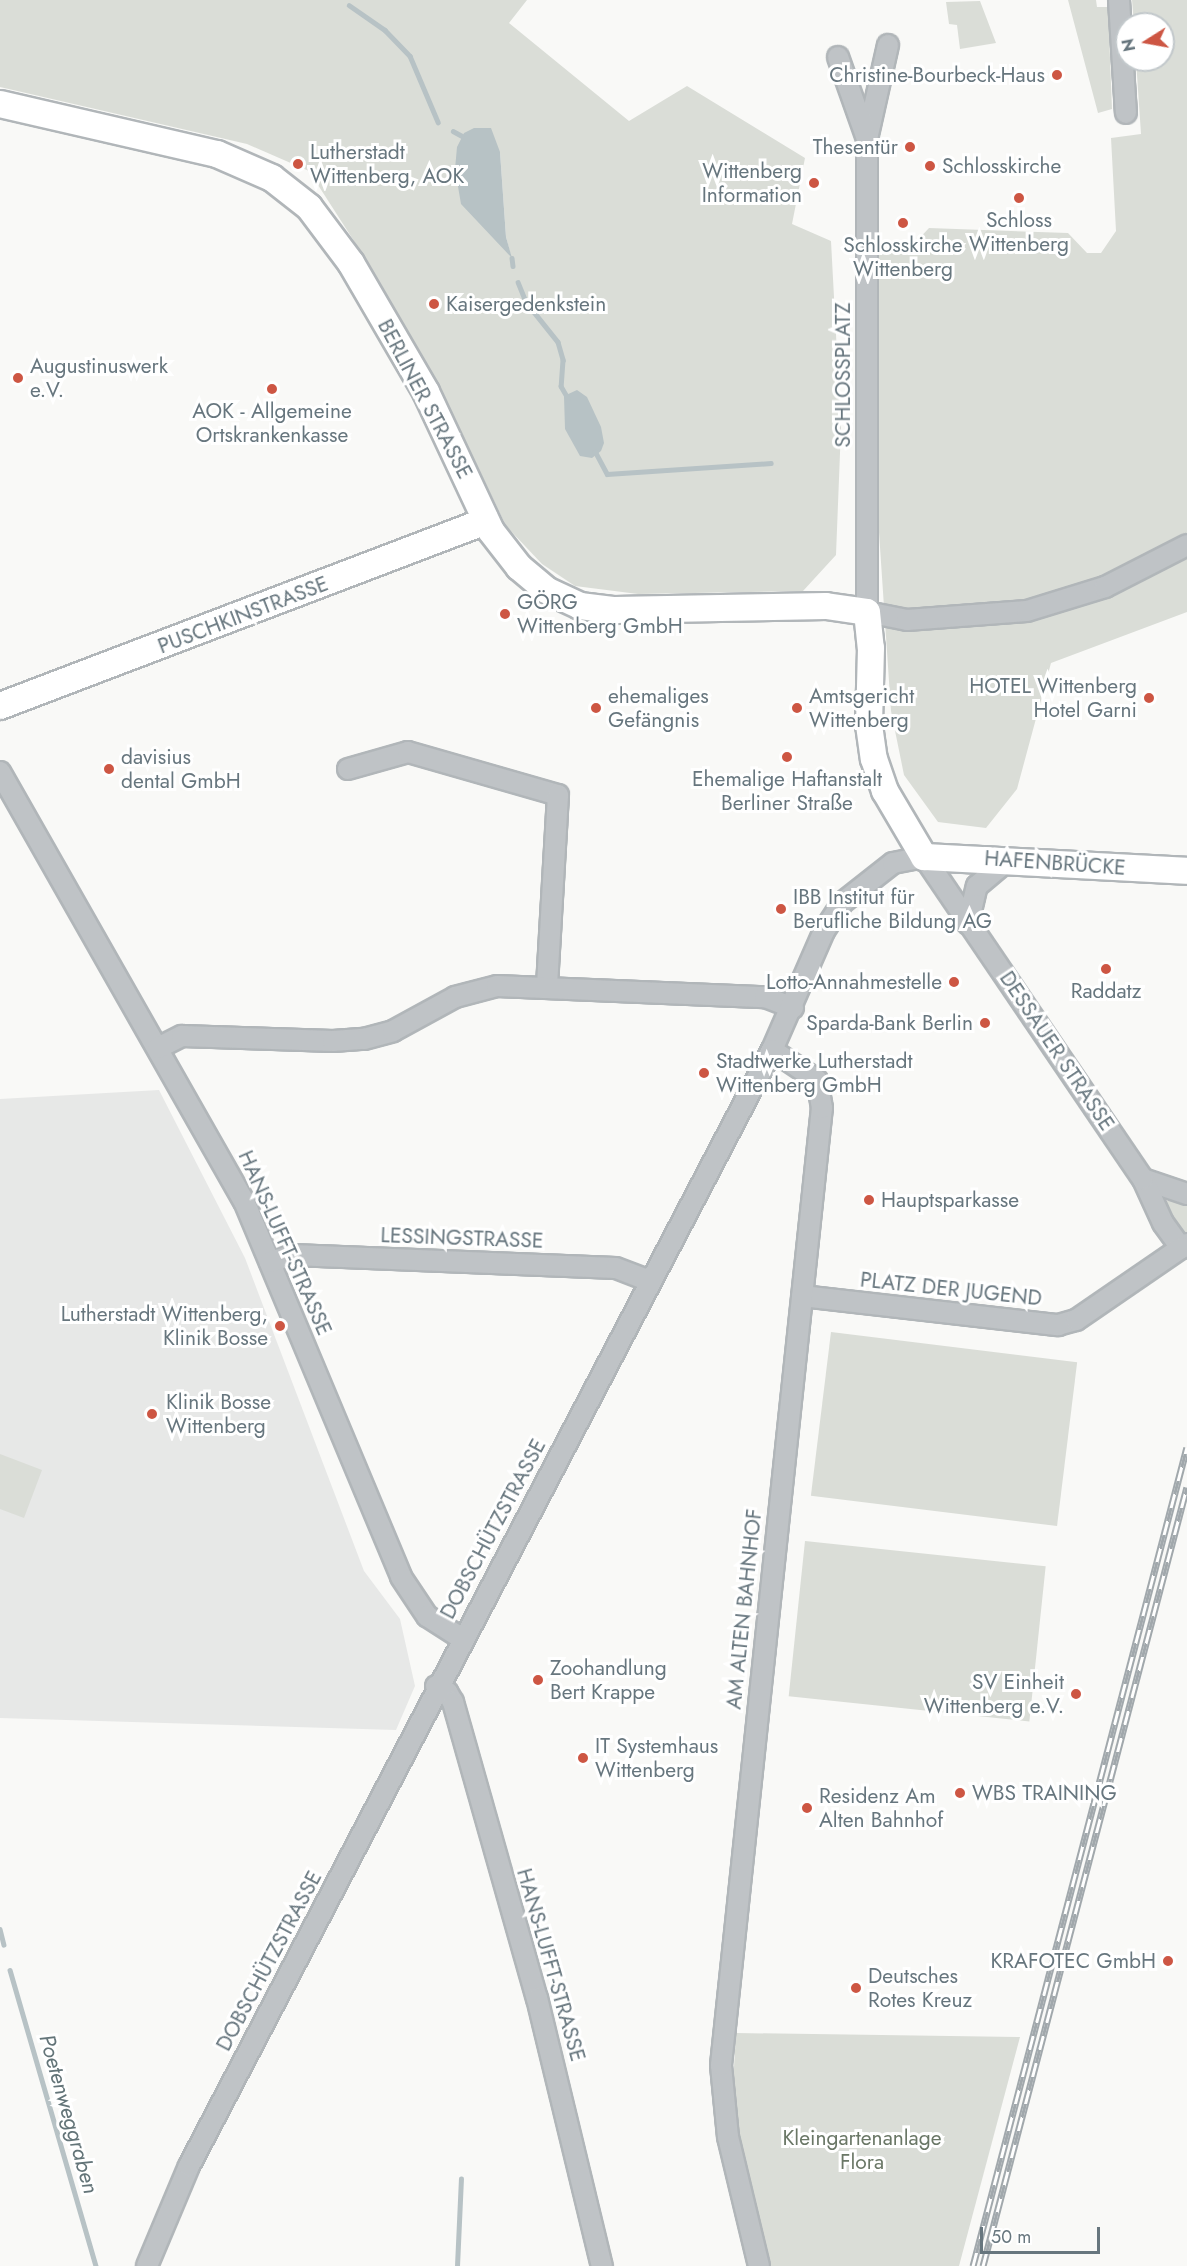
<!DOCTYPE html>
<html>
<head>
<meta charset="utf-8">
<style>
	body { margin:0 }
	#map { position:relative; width:1187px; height:2266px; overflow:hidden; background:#f9f9f7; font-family:Jost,sans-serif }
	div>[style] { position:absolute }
	.built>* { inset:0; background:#e7e8e7 }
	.green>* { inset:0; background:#daddd7; transform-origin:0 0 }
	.water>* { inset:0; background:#b7c2c5 }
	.stream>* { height:4.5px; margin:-2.25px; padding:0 2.25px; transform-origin:2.25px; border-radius:2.25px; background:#b7c2c5 }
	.roads { filter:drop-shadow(2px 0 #b1b6b9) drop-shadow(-2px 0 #b1b6b9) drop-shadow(0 2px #b1b6b9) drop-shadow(0 -2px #b1b6b9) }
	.minor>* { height:20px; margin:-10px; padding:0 10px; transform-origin:10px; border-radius:10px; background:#bfc3c6 }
	.major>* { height:26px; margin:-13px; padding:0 13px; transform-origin:13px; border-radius:13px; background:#fff }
	.rail>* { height:7px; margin-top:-3.5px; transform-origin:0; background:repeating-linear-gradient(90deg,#fff 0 14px,#a1a8ac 0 28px); box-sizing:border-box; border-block:2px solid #a1a8ac }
	.dots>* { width:16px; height:16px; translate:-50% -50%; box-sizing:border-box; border:3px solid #fff; border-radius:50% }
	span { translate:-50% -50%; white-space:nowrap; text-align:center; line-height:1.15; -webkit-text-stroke:6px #fff; paint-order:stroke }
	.poi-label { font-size:21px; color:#67767e }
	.right { translate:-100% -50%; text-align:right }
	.left { translate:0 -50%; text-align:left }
	.street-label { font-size:21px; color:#67767e }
	.park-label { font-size:21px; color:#6a7766 }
	.water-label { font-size:22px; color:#637478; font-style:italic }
	.north { position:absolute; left:1115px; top:12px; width:60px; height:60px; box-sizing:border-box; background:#fff; border:2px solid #c2c8cb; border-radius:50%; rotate:259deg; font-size:16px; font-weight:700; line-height:24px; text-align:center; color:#67767e }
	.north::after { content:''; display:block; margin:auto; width:21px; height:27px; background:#cd5643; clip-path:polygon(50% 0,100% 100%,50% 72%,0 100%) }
	.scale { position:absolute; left:980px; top:2227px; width:120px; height:27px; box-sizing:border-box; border:3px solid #67767e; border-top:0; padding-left:8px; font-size:18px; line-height:21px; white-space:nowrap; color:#67767e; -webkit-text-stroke:4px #fff; paint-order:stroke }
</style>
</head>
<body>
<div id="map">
	<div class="built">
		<div style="clip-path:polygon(159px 1090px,245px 1258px,364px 1571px,400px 1619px,415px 1686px,396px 1730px,0 1718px,0 1099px)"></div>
	</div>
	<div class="green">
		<div style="clip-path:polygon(evenodd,0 0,527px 0,509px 23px,629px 121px,687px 86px,805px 158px,792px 224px,831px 241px,841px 428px,836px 555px,803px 591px,638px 594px,575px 586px,542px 564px,506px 526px,473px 457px,354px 241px,309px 171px,247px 144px,0 87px,0 0,500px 152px,506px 237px,511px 256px,483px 225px,500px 152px)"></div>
		<div style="clip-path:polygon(1068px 0,1096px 0,1097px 7px,1108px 7px,1112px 109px,1098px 113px)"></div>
		<div style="clip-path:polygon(1132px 0,1187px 0,1187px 612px,1051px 663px,1017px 789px,986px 828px,938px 822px,904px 775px,891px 711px,873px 443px,873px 249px,914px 244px,929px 228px,1068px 233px,1087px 253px,1101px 253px,1116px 231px,1111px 138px,1141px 134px,1136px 60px,1163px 60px,1163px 24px,1134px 24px)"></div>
		<div style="clip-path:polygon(980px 1px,996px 43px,960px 49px,957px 25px,949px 24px,946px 2px)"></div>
		<div style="clip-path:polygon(1172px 1199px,1187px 1205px,1187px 1236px,1178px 1234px,1163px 1203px)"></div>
		<div style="left:831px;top:1332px;width:248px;height:165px;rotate:7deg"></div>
		<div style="clip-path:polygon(0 1454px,42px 1470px,24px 1518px,0 1509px)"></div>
		<div style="left:805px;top:1541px;width:242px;height:156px;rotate:6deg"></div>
		<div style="clip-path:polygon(736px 2033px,1020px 2037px,959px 2266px,771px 2266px,735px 2127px,732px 2102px)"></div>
	</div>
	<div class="water">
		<div style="clip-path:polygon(474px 128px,491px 128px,500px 152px,506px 237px,512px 258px,461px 204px,455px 169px,457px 147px,464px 133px)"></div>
		<div style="clip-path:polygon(577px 390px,587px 397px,601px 427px,604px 443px,601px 451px,592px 458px,580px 456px,565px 429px,564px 396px)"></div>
	</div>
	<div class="stream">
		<div style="left:349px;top:5px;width:44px;rotate:34.8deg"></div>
		<div style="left:385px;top:30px;width:36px;rotate:46deg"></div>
		<div style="left:410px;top:56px;width:72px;rotate:67deg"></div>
		<div style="left:453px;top:131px;width:10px;rotate:29deg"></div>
		<div style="left:512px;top:258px;width:8px;rotate:83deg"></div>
		<div style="left:518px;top:282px;width:22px;rotate:68deg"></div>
		<div style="left:526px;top:302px;width:51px;rotate:51.3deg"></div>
		<div style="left:558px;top:342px;width:19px;rotate:74deg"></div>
		<div style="left:563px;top:360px;width:26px;rotate:94deg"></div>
		<div style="left:561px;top:386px;width:14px;rotate:60deg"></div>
		<div style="left:595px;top:451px;width:26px;rotate:62deg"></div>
		<div style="left:607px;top:474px;width:164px;rotate:-3.8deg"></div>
		<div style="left:0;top:1929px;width:16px;rotate:76deg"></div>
		<div style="left:10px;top:1970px;width:308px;rotate:73.8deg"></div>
		<div style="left:457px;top:2266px;width:87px;rotate:-87.4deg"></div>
	</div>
	<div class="roads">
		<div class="minor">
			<div style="left:1119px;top:0;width:113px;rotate:86.5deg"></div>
			<div style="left:888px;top:45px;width:96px;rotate:102.6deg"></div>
			<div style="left:867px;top:139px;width:473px;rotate:90deg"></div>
			<div style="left:867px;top:612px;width:41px;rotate:11.3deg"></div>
			<div style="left:907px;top:620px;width:120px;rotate:-4.3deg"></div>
			<div style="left:1027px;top:611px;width:82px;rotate:-17.1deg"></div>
			<div style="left:1105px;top:587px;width:92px;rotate:-27.1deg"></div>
			<div style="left:838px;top:57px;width:87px;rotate:70.5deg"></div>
			<div style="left:348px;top:769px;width:62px;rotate:-15.8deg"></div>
			<div style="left:408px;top:752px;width:156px;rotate:16deg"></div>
			<div style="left:558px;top:795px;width:193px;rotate:93.3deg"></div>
			<div style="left:0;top:772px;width:494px;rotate:60.4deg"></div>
			<div style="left:244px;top:1201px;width:407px;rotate:67.3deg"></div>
			<div style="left:401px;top:1577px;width:47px;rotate:56.3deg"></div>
			<div style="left:427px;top:1616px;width:40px;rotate:32.9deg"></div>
			<div style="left:968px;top:924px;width:39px;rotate:-77deg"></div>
			<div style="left:977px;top:886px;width:40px;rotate:-40deg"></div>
			<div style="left:158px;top:1048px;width:27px;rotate:-27deg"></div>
			<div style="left:182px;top:1036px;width:151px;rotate:1.9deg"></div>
			<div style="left:333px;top:1041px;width:31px;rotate:-4deg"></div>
			<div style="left:364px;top:1039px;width:30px;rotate:-15deg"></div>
			<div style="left:393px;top:1031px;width:71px;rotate:-28.7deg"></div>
			<div style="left:455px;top:997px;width:43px;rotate:-14.7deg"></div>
			<div style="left:497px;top:986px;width:268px;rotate:2.4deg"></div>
			<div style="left:765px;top:997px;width:30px;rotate:21deg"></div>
			<div style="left:1187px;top:1194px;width:46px;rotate:-161.2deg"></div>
			<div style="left:1143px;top:1179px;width:48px;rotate:65.6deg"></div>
			<div style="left:1163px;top:1223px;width:31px;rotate:54deg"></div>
			<div style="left:1181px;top:1248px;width:7px;rotate:-34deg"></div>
			<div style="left:270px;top:1262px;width:24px;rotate:-17deg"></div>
			<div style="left:293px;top:1255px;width:323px;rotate:2.3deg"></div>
			<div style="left:616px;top:1268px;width:36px;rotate:21deg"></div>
			<div style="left:802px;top:1296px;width:258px;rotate:6.5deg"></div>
			<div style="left:1058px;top:1325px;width:19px;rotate:-16deg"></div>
			<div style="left:1076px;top:1320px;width:127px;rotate:-34.4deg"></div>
			<div style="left:436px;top:1686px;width:13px;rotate:29deg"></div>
			<div style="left:447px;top:1692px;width:12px;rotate:59deg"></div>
			<div style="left:453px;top:1702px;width:308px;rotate:74.2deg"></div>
			<div style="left:537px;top:1998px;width:276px;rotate:76.4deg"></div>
			<div style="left:147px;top:2266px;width:108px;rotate:-67.2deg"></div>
			<div style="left:189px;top:2166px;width:1259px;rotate:-62.42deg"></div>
			<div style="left:772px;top:1050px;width:130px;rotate:-66.4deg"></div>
			<div style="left:824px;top:931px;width:33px;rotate:-57deg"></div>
			<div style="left:842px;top:903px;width:65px;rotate:-38.1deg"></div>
			<div style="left:893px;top:863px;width:32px;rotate:-11deg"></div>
			<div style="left:924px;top:857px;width:389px;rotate:55.8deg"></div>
			<div style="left:759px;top:2266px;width:133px;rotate:-103.5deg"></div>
			<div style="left:728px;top:2137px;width:72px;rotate:-95.6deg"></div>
			<div style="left:721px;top:2065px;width:962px;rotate:-83.98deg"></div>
			<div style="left:822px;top:1108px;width:28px;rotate:-100deg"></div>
			<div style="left:817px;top:1080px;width:54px;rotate:-146.3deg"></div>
		</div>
		<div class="major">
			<div style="left:0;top:104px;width:223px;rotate:13deg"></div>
			<div style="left:217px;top:154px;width:60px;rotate:23.6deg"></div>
			<div style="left:272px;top:178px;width:47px;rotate:38.1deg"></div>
			<div style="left:309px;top:207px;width:70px;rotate:53.1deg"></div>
			<div style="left:351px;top:263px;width:149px;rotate:59.8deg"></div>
			<div style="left:426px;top:392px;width:153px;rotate:64.9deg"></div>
			<div style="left:491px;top:531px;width:46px;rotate:52.1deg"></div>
			<div style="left:519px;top:567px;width:35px;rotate:40deg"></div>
			<div style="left:546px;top:590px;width:38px;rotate:25deg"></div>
			<div style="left:580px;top:606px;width:35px;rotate:7deg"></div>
			<div style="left:615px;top:610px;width:211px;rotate:-1.1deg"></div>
			<div style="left:826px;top:606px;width:41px;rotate:8.3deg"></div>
			<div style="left:867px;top:612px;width:36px;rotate:84deg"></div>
			<div style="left:871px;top:648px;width:77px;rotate:91.5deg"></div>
			<div style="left:869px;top:725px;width:34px;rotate:82deg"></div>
			<div style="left:874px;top:759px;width:34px;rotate:71deg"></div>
			<div style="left:885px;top:791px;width:77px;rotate:59.4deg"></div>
			<div style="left:924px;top:857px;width:263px;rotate:3deg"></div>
			<div style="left:0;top:706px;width:520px;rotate:-20.84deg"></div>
		</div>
	</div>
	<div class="rail">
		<div style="left:973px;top:2266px;width:846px;rotate:-75.36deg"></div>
		<div style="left:983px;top:2266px;width:805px;rotate:-75.33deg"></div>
	</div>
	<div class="dots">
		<div style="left:1057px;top:75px;background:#cd5643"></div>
		<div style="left:910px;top:147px;background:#cd5643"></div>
		<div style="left:298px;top:164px;background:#cd5643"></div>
		<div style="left:930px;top:166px;background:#cd5643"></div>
		<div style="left:814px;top:183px;background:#cd5643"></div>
		<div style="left:1019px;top:198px;background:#cd5643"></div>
		<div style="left:903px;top:223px;background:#cd5643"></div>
		<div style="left:434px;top:304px;background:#cd5643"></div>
		<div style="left:18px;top:378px;background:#cd5643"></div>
		<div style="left:272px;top:389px;background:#cd5643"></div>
		<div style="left:505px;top:614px;background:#cd5643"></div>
		<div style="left:1149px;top:698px;background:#cd5643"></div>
		<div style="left:596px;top:708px;background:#cd5643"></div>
		<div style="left:797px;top:708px;background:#cd5643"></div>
		<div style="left:787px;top:757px;background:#cd5643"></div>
		<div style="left:109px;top:769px;background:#cd5643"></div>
		<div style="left:781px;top:909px;background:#cd5643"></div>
		<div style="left:1106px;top:969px;background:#cd5643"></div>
		<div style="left:954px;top:982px;background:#cd5643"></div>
		<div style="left:985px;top:1023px;background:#cd5643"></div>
		<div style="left:704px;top:1073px;background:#cd5643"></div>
		<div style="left:869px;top:1200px;background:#cd5643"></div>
		<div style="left:280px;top:1326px;background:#cd5643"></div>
		<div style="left:152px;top:1414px;background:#cd5643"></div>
		<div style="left:538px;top:1680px;background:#cd5643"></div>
		<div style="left:1076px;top:1694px;background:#cd5643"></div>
		<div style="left:583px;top:1758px;background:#cd5643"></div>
		<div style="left:960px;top:1793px;background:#cd5643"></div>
		<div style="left:807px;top:1808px;background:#cd5643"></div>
		<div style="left:1168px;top:1961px;background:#cd5643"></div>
		<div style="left:856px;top:1988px;background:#cd5643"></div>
	</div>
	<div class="poi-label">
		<span class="right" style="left:1045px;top:75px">Christine-Bourbeck-Haus</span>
		<span class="right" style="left:898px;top:147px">Thesentür</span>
		<span class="left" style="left:310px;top:164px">Lutherstadt<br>Wittenberg, AOK</span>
		<span class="left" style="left:942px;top:166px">Schlosskirche</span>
		<span class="right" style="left:802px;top:183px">Wittenberg<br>Information</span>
		<span style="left:1019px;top:232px">Schloss<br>Wittenberg</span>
		<span style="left:903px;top:257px">Schlosskirche<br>Wittenberg</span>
		<span class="left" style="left:446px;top:304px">Kaisergedenkstein</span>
		<span class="left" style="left:30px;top:378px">Augustinuswerk<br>e.V.</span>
		<span style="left:272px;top:423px">AOK - Allgemeine<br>Ortskrankenkasse</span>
		<span class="left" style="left:517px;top:614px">GÖRG<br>Wittenberg GmbH</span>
		<span class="right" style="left:1137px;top:698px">HOTEL Wittenberg<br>Hotel Garni</span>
		<span class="left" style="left:608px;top:708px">ehemaliges<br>Gefängnis</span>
		<span class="left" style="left:809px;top:708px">Amtsgericht<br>Wittenberg</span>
		<span class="left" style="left:121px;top:769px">davisius<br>dental GmbH</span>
		<span style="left:787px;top:791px">Ehemalige Haftanstalt<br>Berliner Straße</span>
		<span class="left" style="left:793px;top:909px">IBB Institut für<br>Berufliche Bildung AG</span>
		<span class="right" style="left:942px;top:982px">Lotto-Annahmestelle</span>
		<span style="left:1106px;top:991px">Raddatz</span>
		<span class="right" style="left:973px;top:1023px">Sparda-Bank Berlin</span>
		<span class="left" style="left:716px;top:1073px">Stadtwerke Lutherstadt<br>Wittenberg GmbH</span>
		<span class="left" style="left:881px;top:1200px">Hauptsparkasse</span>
		<span class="right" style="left:268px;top:1326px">Lutherstadt Wittenberg,<br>Klinik Bosse</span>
		<span class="left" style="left:166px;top:1414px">Klinik Bosse<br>Wittenberg</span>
		<span class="left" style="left:550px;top:1680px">Zoohandlung<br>Bert Krappe</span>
		<span class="right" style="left:1064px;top:1694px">SV Einheit<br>Wittenberg e.V.</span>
		<span class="left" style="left:595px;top:1758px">IT Systemhaus<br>Wittenberg</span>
		<span class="left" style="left:972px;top:1793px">WBS TRAINING</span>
		<span class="left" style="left:819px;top:1808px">Residenz Am<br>Alten Bahnhof</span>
		<span class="right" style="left:1156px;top:1961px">KRAFOTEC GmbH</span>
		<span class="left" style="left:868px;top:1988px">Deutsches<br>Rotes Kreuz</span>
	</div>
	<div class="street-label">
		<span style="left:843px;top:375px;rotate:-90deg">SCHLOSSPLATZ</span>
		<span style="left:425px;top:399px;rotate:62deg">BERLINER STRASSE</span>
		<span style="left:243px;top:615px;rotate:-21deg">PUSCHKINSTRASSE</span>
		<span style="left:1055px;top:863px;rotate:4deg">HAFENBRÜCKE</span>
		<span style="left:1057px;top:1051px;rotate:56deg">DESSAUER STRASSE</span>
		<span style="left:462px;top:1238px;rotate:2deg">LESSINGSTRASSE</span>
		<span style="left:285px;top:1243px;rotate:66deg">HANS-LUFFT-STRASSE</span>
		<span style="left:951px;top:1289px;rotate:6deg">PLATZ DER JUGEND</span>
		<span style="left:493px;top:1529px;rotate:-62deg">DOBSCHÜTZSTRASSE</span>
		<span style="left:744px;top:1609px;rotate:-84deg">AM ALTEN BAHNHOF</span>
		<span style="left:269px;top:1961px;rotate:-62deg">DOBSCHÜTZSTRASSE</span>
		<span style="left:551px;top:1965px;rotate:74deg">HANS-LUFFT-STRASSE</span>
	</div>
	<div class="park-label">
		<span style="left:862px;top:2150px">Kleingartenanlage<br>Flora</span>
	</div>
	<div class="water-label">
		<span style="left:69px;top:2114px;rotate:74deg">Poetenweggraben</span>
	</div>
	<div class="north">N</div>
	<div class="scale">50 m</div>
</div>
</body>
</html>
